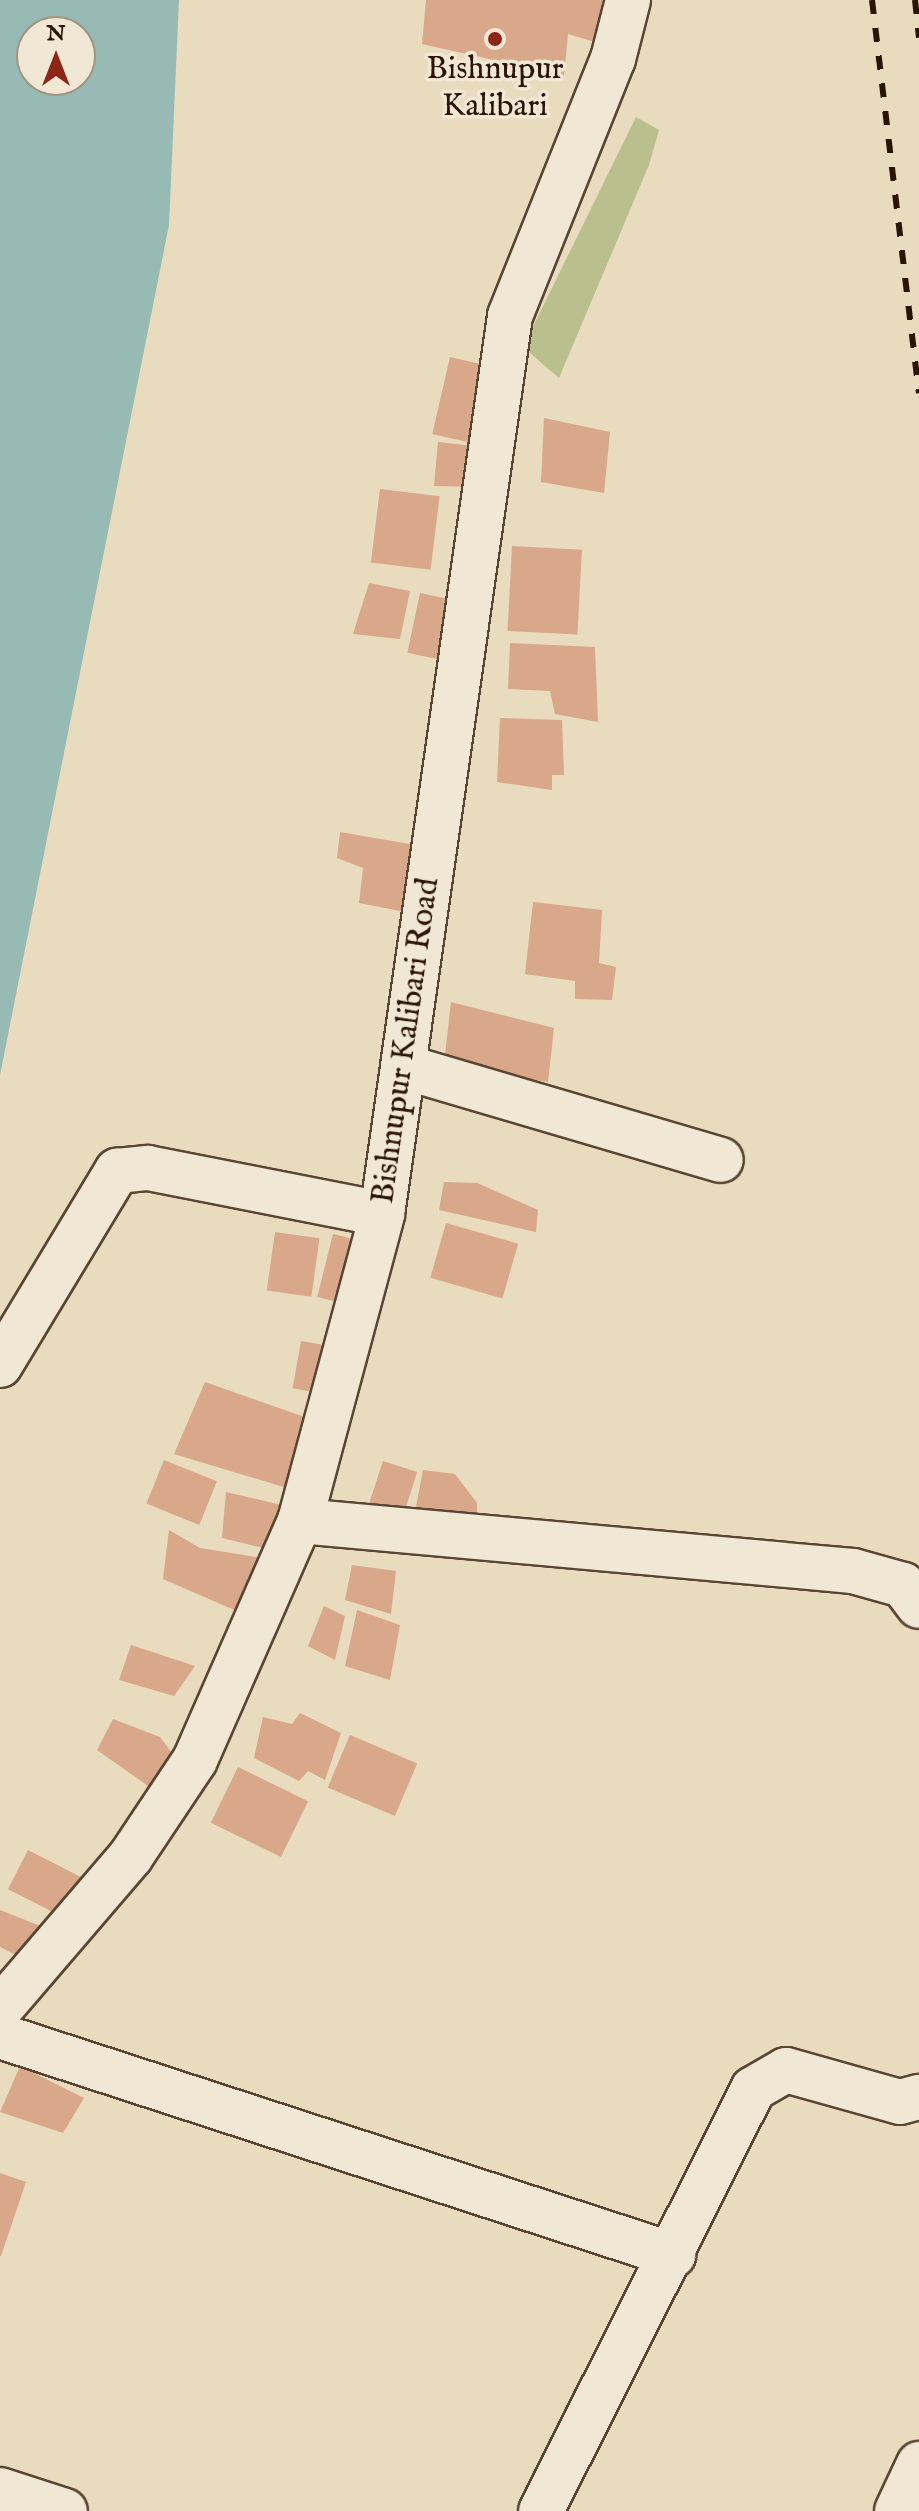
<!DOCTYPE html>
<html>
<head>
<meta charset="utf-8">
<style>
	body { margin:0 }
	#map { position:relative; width:919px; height:2511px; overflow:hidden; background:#e8dbbe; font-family:"IM FELL English",serif }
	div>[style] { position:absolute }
	.green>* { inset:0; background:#babf8e }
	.water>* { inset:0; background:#97bbb4 }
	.building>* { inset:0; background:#d9a789; transform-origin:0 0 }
	.roads { filter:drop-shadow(2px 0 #5a4533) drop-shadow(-2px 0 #5a4533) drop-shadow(0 2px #5a4533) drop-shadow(0 -2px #5a4533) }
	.street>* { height:44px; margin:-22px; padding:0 22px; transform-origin:22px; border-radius:22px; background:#f0e8d5 }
	.rail>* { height:6px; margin-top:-3px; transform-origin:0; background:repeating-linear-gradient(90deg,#2b1305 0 14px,transparent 0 28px) }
	.dots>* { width:22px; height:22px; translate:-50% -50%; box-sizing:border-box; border:4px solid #f0e8d5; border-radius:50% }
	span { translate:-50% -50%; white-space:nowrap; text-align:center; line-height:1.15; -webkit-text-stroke:7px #f0e8d5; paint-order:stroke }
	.poi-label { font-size:32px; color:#2b1305 }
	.street-label { font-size:32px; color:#2b1305 }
	.north { position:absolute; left:16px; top:16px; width:80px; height:80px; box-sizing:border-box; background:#f0e8d5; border:2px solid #a19382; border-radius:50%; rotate:0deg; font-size:22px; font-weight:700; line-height:32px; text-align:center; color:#2b1305 }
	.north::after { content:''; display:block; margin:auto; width:28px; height:36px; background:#8f2418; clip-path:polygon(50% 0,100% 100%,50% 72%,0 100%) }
</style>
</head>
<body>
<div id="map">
	<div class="green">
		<div style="clip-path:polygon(636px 117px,659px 130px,649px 165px,559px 378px,523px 347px)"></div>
	</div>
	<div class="water">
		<div style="clip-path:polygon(evenodd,0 0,179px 0,169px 225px,0 1075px,0 0,32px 32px,80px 32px,80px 80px,32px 80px,32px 32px)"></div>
	</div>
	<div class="building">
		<div style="clip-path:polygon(426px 0,610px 0,605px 45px,568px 34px,564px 76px,422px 44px)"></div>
		<div style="left:450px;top:357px;width:46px;height:79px;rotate:13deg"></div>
		<div style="clip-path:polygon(544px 418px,610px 432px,604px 493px,541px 482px)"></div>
		<div style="clip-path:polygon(438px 442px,482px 447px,481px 487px,434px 486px)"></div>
		<div style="left:380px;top:489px;width:60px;height:74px;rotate:7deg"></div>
		<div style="left:512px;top:546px;width:70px;height:85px;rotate:3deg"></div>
		<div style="clip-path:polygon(369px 583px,410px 591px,400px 639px,353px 634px)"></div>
		<div style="left:420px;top:593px;width:40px;height:61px;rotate:12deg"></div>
		<div style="clip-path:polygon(510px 643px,595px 647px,598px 722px,555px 714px,550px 691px,508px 689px)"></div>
		<div style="clip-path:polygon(500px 718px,562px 720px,564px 775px,552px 775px,552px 790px,497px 782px)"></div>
		<div style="clip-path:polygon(340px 832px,421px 846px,416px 914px,359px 903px,363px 868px,337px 858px)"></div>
		<div style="clip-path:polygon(533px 902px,602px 910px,599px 963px,616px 967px,612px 1000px,575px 999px,575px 981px,525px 974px)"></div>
		<div style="clip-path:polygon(451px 1002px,554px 1028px,548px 1082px,444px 1064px)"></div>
		<div style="clip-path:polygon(444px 1182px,477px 1183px,538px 1210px,536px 1232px,439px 1210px)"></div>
		<div style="left:446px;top:1223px;width:75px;height:57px;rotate:16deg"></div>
		<div style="left:275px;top:1232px;width:45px;height:59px;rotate:8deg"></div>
		<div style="left:333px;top:1234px;width:34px;height:65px;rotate:14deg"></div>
		<div style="left:301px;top:1341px;width:28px;height:48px;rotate:10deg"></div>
		<div style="clip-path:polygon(205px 1382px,316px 1421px,297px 1491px,174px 1454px)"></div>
		<div style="left:164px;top:1460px;width:57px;height:47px;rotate:22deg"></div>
		<div style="left:383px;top:1461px;width:36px;height:49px;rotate:18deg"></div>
		<div style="clip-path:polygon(423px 1470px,455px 1474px,477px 1503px,477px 1527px,414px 1517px)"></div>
		<div style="clip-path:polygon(226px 1492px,290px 1507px,272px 1550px,222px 1538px)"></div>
		<div style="clip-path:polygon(169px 1530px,200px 1548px,268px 1559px,248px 1616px,163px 1579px)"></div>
		<div style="clip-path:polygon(352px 1565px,396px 1571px,391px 1614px,345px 1600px)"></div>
		<div style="clip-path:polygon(324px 1606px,345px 1616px,335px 1660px,308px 1646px)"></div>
		<div style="clip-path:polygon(357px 1610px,400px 1625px,390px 1680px,345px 1666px)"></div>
		<div style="clip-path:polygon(131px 1645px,195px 1666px,174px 1696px,119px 1680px)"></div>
		<div style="clip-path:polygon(300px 1713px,341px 1733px,325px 1780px,308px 1771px,299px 1781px,254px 1758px,263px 1717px,292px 1724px)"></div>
		<div style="clip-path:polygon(113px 1719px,160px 1737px,177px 1760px,158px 1793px,97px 1750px)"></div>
		<div style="left:350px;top:1735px;width:73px;height:57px;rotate:23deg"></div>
		<div style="left:238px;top:1767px;width:78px;height:62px;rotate:26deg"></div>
		<div style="left:28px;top:1850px;width:73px;height:44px;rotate:27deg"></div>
		<div style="clip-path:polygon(0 1910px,53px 1931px,32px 1963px,0 1947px)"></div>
		<div style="clip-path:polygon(20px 2066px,84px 2098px,63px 2133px,0 2112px)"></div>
		<div style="clip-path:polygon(0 2173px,26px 2182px,1px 2256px,0 2256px)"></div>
	</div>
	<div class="roads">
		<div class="street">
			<div style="left:405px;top:1067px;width:329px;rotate:16.4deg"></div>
			<div style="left:0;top:1365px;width:227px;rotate:-58.9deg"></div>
			<div style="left:117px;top:1171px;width:31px;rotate:-6deg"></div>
			<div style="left:148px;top:1168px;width:238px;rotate:11.1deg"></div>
			<div style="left:300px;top:1521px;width:555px;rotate:5.17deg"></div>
			<div style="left:853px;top:1571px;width:52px;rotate:15.6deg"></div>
			<div style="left:903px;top:1585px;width:26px;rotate:53deg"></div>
			<div style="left:0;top:2009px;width:201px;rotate:-49.4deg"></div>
			<div style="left:131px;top:1856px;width:115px;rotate:-56.3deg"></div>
			<div style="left:195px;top:1760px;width:261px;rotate:-66.3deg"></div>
			<div style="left:300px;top:1521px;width:318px;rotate:-75deg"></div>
			<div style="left:382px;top:1214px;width:907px;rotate:-81.89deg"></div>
			<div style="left:510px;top:316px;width:277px;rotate:-68.2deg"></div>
			<div style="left:613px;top:59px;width:61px;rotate:-75.7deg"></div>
			<div style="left:0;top:2036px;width:708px;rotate:18.03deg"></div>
			<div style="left:0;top:2490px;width:68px;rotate:17.9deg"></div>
			<div style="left:541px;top:2511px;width:472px;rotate:-63.3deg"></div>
			<div style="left:753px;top:2089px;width:38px;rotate:-30deg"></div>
			<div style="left:786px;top:2070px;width:118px;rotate:15.7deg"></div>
			<div style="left:900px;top:2102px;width:20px;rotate:-15deg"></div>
			<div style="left:897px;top:2511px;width:52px;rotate:-64.9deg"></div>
		</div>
	</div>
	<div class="rail">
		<div style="left:872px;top:0;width:396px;rotate:83.2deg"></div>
		<div style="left:915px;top:0;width:38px;rotate:84deg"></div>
	</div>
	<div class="dots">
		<div style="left:495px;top:39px;background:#8f2418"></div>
	</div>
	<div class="poi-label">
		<span style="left:495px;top:89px">Bishnupur<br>Kalibari</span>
	</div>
	<div class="street-label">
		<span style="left:407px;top:1041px;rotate:-82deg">Bishnupur Kalibari Road</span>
	</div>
	<div class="north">N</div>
</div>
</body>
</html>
